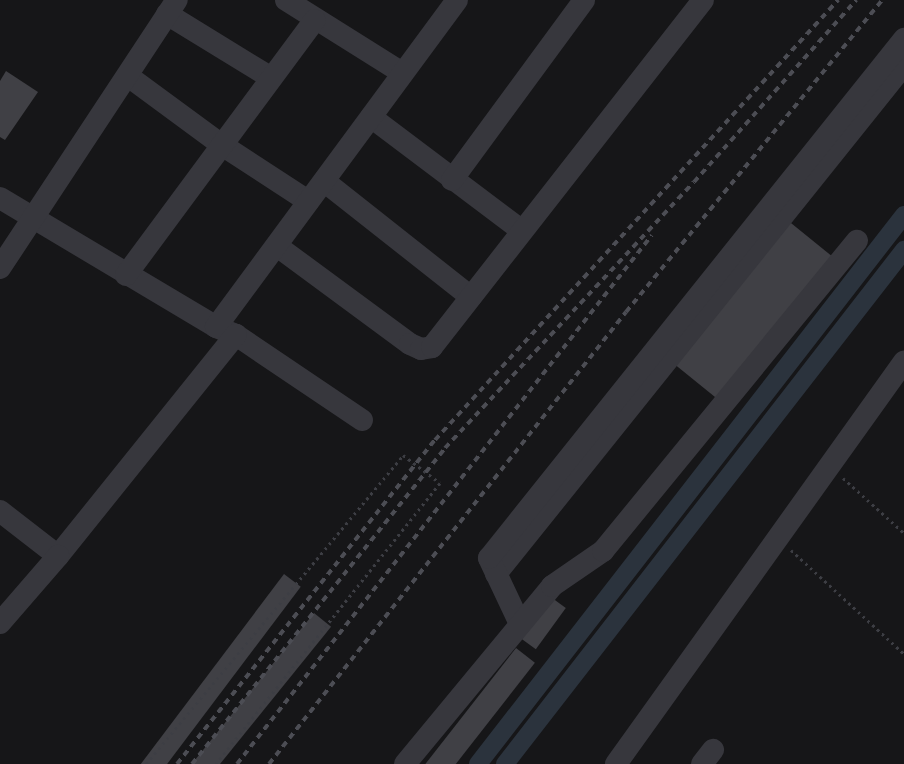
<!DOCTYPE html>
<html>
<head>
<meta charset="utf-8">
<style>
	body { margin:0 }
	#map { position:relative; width:904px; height:764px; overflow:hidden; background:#161618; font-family:Mulish,sans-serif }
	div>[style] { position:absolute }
	.canal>* { height:18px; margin:-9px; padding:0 9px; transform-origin:9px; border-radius:9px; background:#2b333d }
	.building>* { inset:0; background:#404045; transform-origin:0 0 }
	.path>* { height:3px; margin-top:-1.5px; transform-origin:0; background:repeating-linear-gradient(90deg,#3d3e44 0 2.5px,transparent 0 6.5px) }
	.minor>* { height:22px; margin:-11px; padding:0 11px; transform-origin:11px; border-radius:11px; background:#37373d }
	.rail>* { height:4px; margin-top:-2px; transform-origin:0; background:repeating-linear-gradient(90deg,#4c4d54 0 6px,transparent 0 11px) }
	span { translate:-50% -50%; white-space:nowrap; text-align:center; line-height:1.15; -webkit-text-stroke:5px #111113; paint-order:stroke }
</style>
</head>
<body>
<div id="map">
	<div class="canal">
		<div style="left:478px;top:764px;width:695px;rotate:-52.19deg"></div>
		<div style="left:505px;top:764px;width:651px;rotate:-52.18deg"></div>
	</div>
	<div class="building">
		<div style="clip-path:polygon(6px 71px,38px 92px,5px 140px,0 137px,0 81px)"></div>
		<div style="left:786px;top:219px;width:60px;height:183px;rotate:39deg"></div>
		<div style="left:284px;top:574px;width:21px;height:243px;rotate:37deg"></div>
		<div style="left:548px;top:595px;width:22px;height:51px;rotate:36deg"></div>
		<div style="left:314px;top:613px;width:22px;height:193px;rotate:39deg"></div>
		<div style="left:516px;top:648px;width:24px;height:149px;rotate:38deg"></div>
	</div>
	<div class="path">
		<div style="left:843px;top:478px;width:82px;rotate:42deg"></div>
		<div style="left:791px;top:550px;width:154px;rotate:42.6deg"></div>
		<div style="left:146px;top:764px;width:402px;rotate:-50.2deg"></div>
		<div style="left:403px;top:455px;width:46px;rotate:37.1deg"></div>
		<div style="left:440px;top:483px;width:359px;rotate:128.6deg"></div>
	</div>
	<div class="minor">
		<div style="left:286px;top:0;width:136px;rotate:32.1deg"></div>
		<div style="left:167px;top:14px;width:121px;rotate:31.5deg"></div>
		<div style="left:128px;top:76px;width:117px;rotate:36.3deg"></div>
		<div style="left:222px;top:145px;width:103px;rotate:33.1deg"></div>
		<div style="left:371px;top:117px;width:188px;rotate:37deg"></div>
		<div style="left:452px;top:180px;width:223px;rotate:-53.7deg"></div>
		<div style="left:324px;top:181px;width:187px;rotate:38.3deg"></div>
		<div style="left:0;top:198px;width:252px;rotate:30.8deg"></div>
		<div style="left:277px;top:246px;width:165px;rotate:36.4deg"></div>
		<div style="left:410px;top:344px;width:12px;rotate:24deg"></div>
		<div style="left:421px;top:349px;width:11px;rotate:-10deg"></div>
		<div style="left:432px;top:347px;width:440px;rotate:-52deg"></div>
		<div style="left:0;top:268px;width:321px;rotate:-56.6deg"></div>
		<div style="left:126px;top:275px;width:317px;rotate:-53.5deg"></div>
		<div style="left:362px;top:420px;width:152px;rotate:-146deg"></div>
		<div style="left:236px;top:335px;width:22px;rotate:-158deg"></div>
		<div style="left:216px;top:327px;width:406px;rotate:-53.6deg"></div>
		<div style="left:0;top:511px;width:73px;rotate:37.8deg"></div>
		<div style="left:58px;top:556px;width:284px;rotate:-51.2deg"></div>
		<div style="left:496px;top:574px;width:652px;rotate:-51.29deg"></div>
		<div style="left:0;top:623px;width:89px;rotate:-49.1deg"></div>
		<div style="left:520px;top:624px;width:73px;rotate:-115.2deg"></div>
		<div style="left:489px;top:558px;width:665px;rotate:-51.35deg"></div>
		<div style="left:405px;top:764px;width:231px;rotate:-50.4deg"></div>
		<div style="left:552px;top:586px;width:62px;rotate:-34.5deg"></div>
		<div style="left:603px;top:551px;width:401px;rotate:-50.7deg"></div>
		<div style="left:616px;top:764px;width:495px;rotate:-54.4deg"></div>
		<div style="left:702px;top:764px;width:18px;rotate:-52deg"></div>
	</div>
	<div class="rail">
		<div style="left:177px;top:764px;width:414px;rotate:-51.5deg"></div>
		<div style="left:435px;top:440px;width:597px;rotate:-47.51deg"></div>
		<div style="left:192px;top:764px;width:405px;rotate:-51.3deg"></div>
		<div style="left:445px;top:448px;width:364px;rotate:-46.9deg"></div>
		<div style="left:694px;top:182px;width:244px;rotate:-48.3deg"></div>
		<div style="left:237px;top:764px;width:672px;rotate:-51.89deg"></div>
		<div style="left:269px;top:764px;width:576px;rotate:-51.7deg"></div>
		<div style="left:626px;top:312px;width:404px;rotate:-50.6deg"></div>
	</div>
</div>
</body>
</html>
